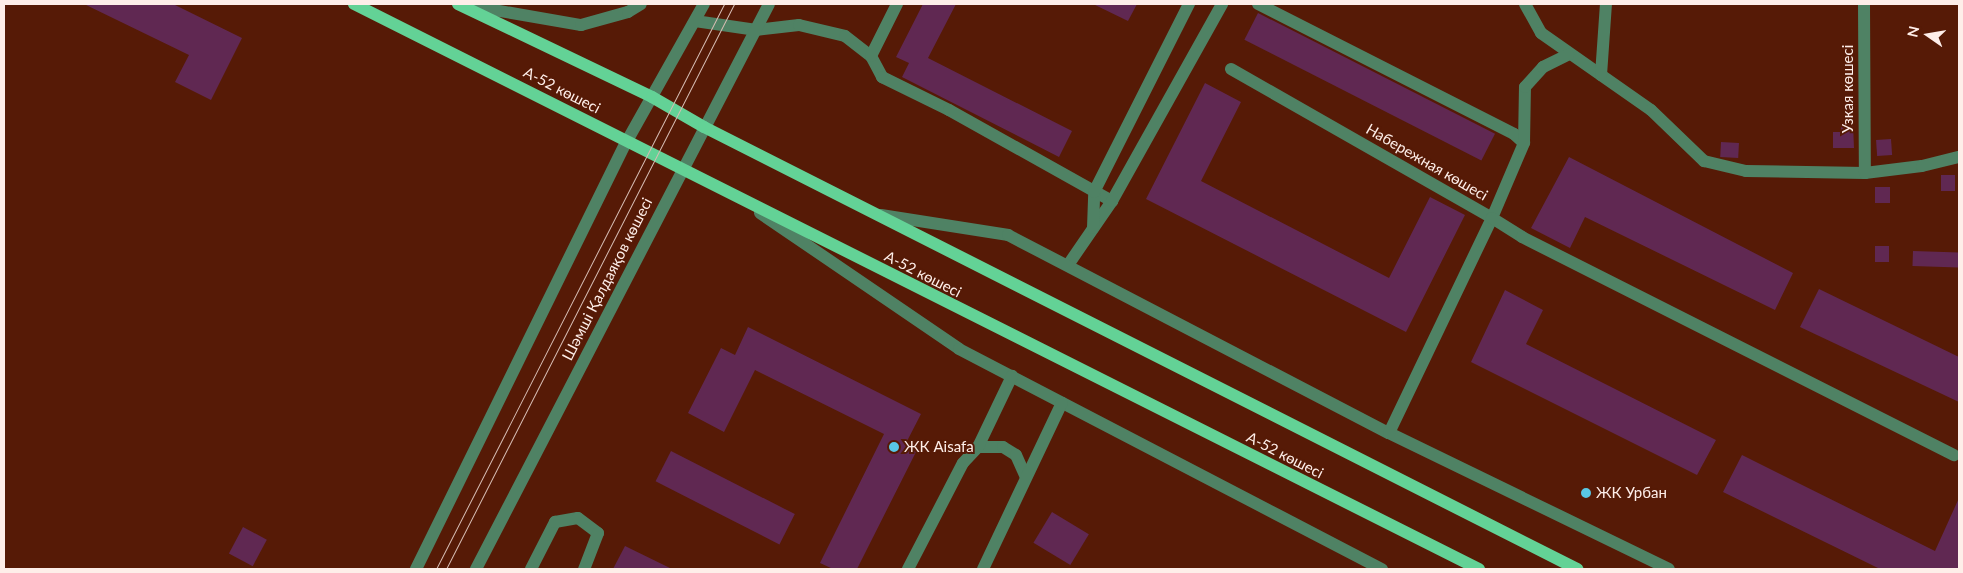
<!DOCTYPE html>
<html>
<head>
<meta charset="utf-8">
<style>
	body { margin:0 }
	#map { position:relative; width:1963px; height:573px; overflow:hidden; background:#561a06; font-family:Lato,sans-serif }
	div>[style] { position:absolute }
	.building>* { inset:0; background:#602852; transform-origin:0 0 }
	.minor>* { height:12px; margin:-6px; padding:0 6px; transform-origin:6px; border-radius:6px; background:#4f8264 }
	.major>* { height:12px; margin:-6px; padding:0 6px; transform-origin:6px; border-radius:6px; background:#63d296 }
	.tram>* { height:1px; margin:-0.5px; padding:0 0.5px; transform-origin:0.5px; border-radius:0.5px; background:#d6bcb3 }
	.dots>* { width:14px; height:14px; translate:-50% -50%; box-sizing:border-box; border:2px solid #561a06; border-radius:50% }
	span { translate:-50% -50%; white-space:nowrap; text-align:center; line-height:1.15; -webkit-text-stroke:4px #561a06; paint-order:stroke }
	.street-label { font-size:15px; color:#feeee9 }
	.poi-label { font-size:15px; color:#feeee9 }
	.left { translate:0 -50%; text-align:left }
	.frame { position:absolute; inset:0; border:5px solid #feeee9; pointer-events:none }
	.north { position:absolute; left:1903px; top:10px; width:50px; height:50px; -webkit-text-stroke:4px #561a06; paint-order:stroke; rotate:283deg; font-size:14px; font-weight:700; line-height:20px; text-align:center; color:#feeee9 }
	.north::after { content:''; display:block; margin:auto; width:18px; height:22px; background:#feeee9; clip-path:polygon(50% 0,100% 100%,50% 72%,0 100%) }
</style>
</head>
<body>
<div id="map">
	<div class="building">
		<div style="clip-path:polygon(84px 4px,173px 4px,242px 38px,211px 100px,175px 82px,189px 55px)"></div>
		<div style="clip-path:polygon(923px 4px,956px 4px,928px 58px,1072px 131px,1059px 157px,902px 77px,909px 63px,896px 57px)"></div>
		<div style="clip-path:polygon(1093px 4px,1137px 4px,1128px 21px)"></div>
		<div style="left:1258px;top:13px;width:266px;height:30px;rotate:27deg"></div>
		<div style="clip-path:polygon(1205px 83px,1241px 102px,1201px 181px,1389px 278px,1430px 197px,1465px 215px,1406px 332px,1146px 199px)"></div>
		<div style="clip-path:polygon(1841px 124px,1853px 124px,1854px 148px,1833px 148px,1833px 132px,1841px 132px)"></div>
		<div style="left:1891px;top:139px;width:16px;height:15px;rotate:86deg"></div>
		<div style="left:1721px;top:142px;width:18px;height:15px;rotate:3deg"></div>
		<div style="clip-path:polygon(1569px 157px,1793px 273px,1775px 310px,1585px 217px,1570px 248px,1531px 228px)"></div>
		<div style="left:1941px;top:175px;width:14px;height:16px"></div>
		<div style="left:1875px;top:187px;width:15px;height:16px"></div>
		<div style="left:1875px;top:246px;width:14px;height:16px"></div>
		<div style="left:1913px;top:251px;width:46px;height:15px;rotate:2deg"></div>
		<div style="clip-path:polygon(1819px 289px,1959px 357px,1959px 402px,1800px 327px)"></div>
		<div style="clip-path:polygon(1505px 290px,1543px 310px,1526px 344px,1716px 440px,1697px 475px,1471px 362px)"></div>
		<div style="clip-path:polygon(748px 327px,921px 414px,905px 445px,917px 450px,857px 569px,833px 569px,820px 563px,884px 434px,755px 370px,724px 432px,688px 413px,721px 348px,735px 355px)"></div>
		<div style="left:671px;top:451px;width:139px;height:34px;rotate:27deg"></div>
		<div style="clip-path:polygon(1742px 455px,1935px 551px,1959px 498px,1959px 569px,1880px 569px,1723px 492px)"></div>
		<div style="left:1052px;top:512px;width:43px;height:36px;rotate:31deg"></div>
		<div style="left:243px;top:527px;width:27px;height:30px;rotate:28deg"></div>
		<div style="clip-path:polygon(625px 546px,672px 569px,613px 569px)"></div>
	</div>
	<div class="minor">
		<div style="left:1258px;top:4px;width:287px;rotate:26.9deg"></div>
		<div style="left:1514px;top:134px;width:13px;rotate:42deg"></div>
		<div style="left:1525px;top:4px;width:33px;rotate:61deg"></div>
		<div style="left:1541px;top:33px;width:134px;rotate:35deg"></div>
		<div style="left:1651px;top:110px;width:74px;rotate:43.9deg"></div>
		<div style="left:1704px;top:161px;width:43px;rotate:13.4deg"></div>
		<div style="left:1746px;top:171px;width:119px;rotate:1deg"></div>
		<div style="left:1865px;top:173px;width:57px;rotate:-7deg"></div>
		<div style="left:1922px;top:166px;width:38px;rotate:-14deg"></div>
		<div style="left:1864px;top:4px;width:169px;rotate:89.7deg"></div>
		<div style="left:465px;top:5px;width:118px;rotate:9.8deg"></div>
		<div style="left:581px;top:25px;width:49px;rotate:-15.5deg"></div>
		<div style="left:628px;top:12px;width:15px;rotate:-32deg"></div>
		<div style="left:695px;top:21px;width:62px;rotate:8.4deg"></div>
		<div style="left:756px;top:30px;width:43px;rotate:-6.6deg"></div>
		<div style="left:799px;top:25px;width:47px;rotate:13.4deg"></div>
		<div style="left:845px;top:36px;width:33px;rotate:38deg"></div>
		<div style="left:871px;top:56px;width:24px;rotate:62deg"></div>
		<div style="left:882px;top:77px;width:75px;rotate:26.2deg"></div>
		<div style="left:949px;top:110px;width:187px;rotate:29.2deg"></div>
		<div style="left:1112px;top:201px;width:78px;rotate:124.5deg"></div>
		<div style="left:871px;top:56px;width:58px;rotate:-63.4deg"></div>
		<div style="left:1231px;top:69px;width:301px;rotate:29.7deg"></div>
		<div style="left:1492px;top:218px;width:82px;rotate:-66.9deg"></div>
		<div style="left:1524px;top:143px;width:56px;rotate:-89deg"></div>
		<div style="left:1525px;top:87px;width:27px;rotate:-48deg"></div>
		<div style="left:1543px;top:67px;width:28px;rotate:-26deg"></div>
		<div style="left:1601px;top:75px;width:71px;rotate:-86deg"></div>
		<div style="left:1112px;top:201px;width:226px;rotate:-60.8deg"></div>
		<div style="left:760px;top:213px;width:241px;rotate:34.3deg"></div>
		<div style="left:959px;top:349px;width:477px;rotate:27.5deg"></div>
		<div style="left:881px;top:215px;width:129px;rotate:8.9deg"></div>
		<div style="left:1008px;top:235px;width:429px;rotate:27.5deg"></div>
		<div style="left:1389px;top:433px;width:311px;rotate:25.9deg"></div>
		<div style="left:1093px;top:228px;width:36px;rotate:-88deg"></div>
		<div style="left:1094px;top:192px;width:211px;rotate:-63.2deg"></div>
		<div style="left:1389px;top:433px;width:238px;rotate:-64.4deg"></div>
		<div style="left:1492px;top:218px;width:36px;rotate:32deg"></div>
		<div style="left:1522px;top:237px;width:484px;rotate:26.8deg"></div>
		<div style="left:978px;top:447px;width:25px"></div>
		<div style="left:1003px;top:447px;width:15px;rotate:32deg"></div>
		<div style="left:1016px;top:455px;width:24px;rotate:66deg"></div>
		<div style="left:416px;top:569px;width:477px;rotate:-63.8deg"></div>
		<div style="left:627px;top:141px;width:157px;rotate:-60.7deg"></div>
		<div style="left:476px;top:569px;width:636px;rotate:-62.59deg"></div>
		<div style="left:531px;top:569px;width:53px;rotate:-62.9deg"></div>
		<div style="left:555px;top:522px;width:23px;rotate:-10deg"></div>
		<div style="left:578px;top:518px;width:25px;rotate:37deg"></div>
		<div style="left:598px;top:533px;width:39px;rotate:111deg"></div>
		<div style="left:908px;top:569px;width:119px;rotate:-62.6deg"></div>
		<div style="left:963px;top:463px;width:22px;rotate:-47deg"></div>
		<div style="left:978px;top:447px;width:79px;rotate:-64.4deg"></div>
		<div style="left:983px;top:569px;width:184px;rotate:-64.6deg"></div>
	</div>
	<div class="major">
		<div style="left:354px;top:4px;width:1259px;rotate:26.67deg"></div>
		<div style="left:458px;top:4px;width:215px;rotate:25.6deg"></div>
		<div style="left:652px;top:97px;width:60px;rotate:30deg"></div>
		<div style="left:704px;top:127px;width:979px;rotate:26.85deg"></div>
	</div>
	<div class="tram">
		<div style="left:436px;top:569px;width:634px;rotate:-62.99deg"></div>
		<div style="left:446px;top:569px;width:634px;rotate:-62.99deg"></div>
	</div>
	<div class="dots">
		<div style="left:894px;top:447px;background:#59c8e5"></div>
		<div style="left:1586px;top:493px;background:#59c8e5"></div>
	</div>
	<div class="street-label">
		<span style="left:1848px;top:89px;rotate:-90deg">Узкая көшесі</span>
		<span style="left:562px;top:90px;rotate:27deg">А-52 көшесі</span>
		<span style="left:1427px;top:162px;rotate:30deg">Набережная көшесі</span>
		<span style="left:923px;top:274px;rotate:27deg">А-52 көшесі</span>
		<span style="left:607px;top:279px;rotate:-63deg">Шәмші Қалдаяқов көшесі</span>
		<span style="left:1285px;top:455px;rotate:27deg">А-52 көшесі</span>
	</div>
	<div class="poi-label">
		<span class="left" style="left:904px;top:447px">ЖК Aisafa</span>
		<span class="left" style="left:1596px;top:493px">ЖК Урбан</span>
	</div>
	<div class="frame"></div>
	<div class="north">N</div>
</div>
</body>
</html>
